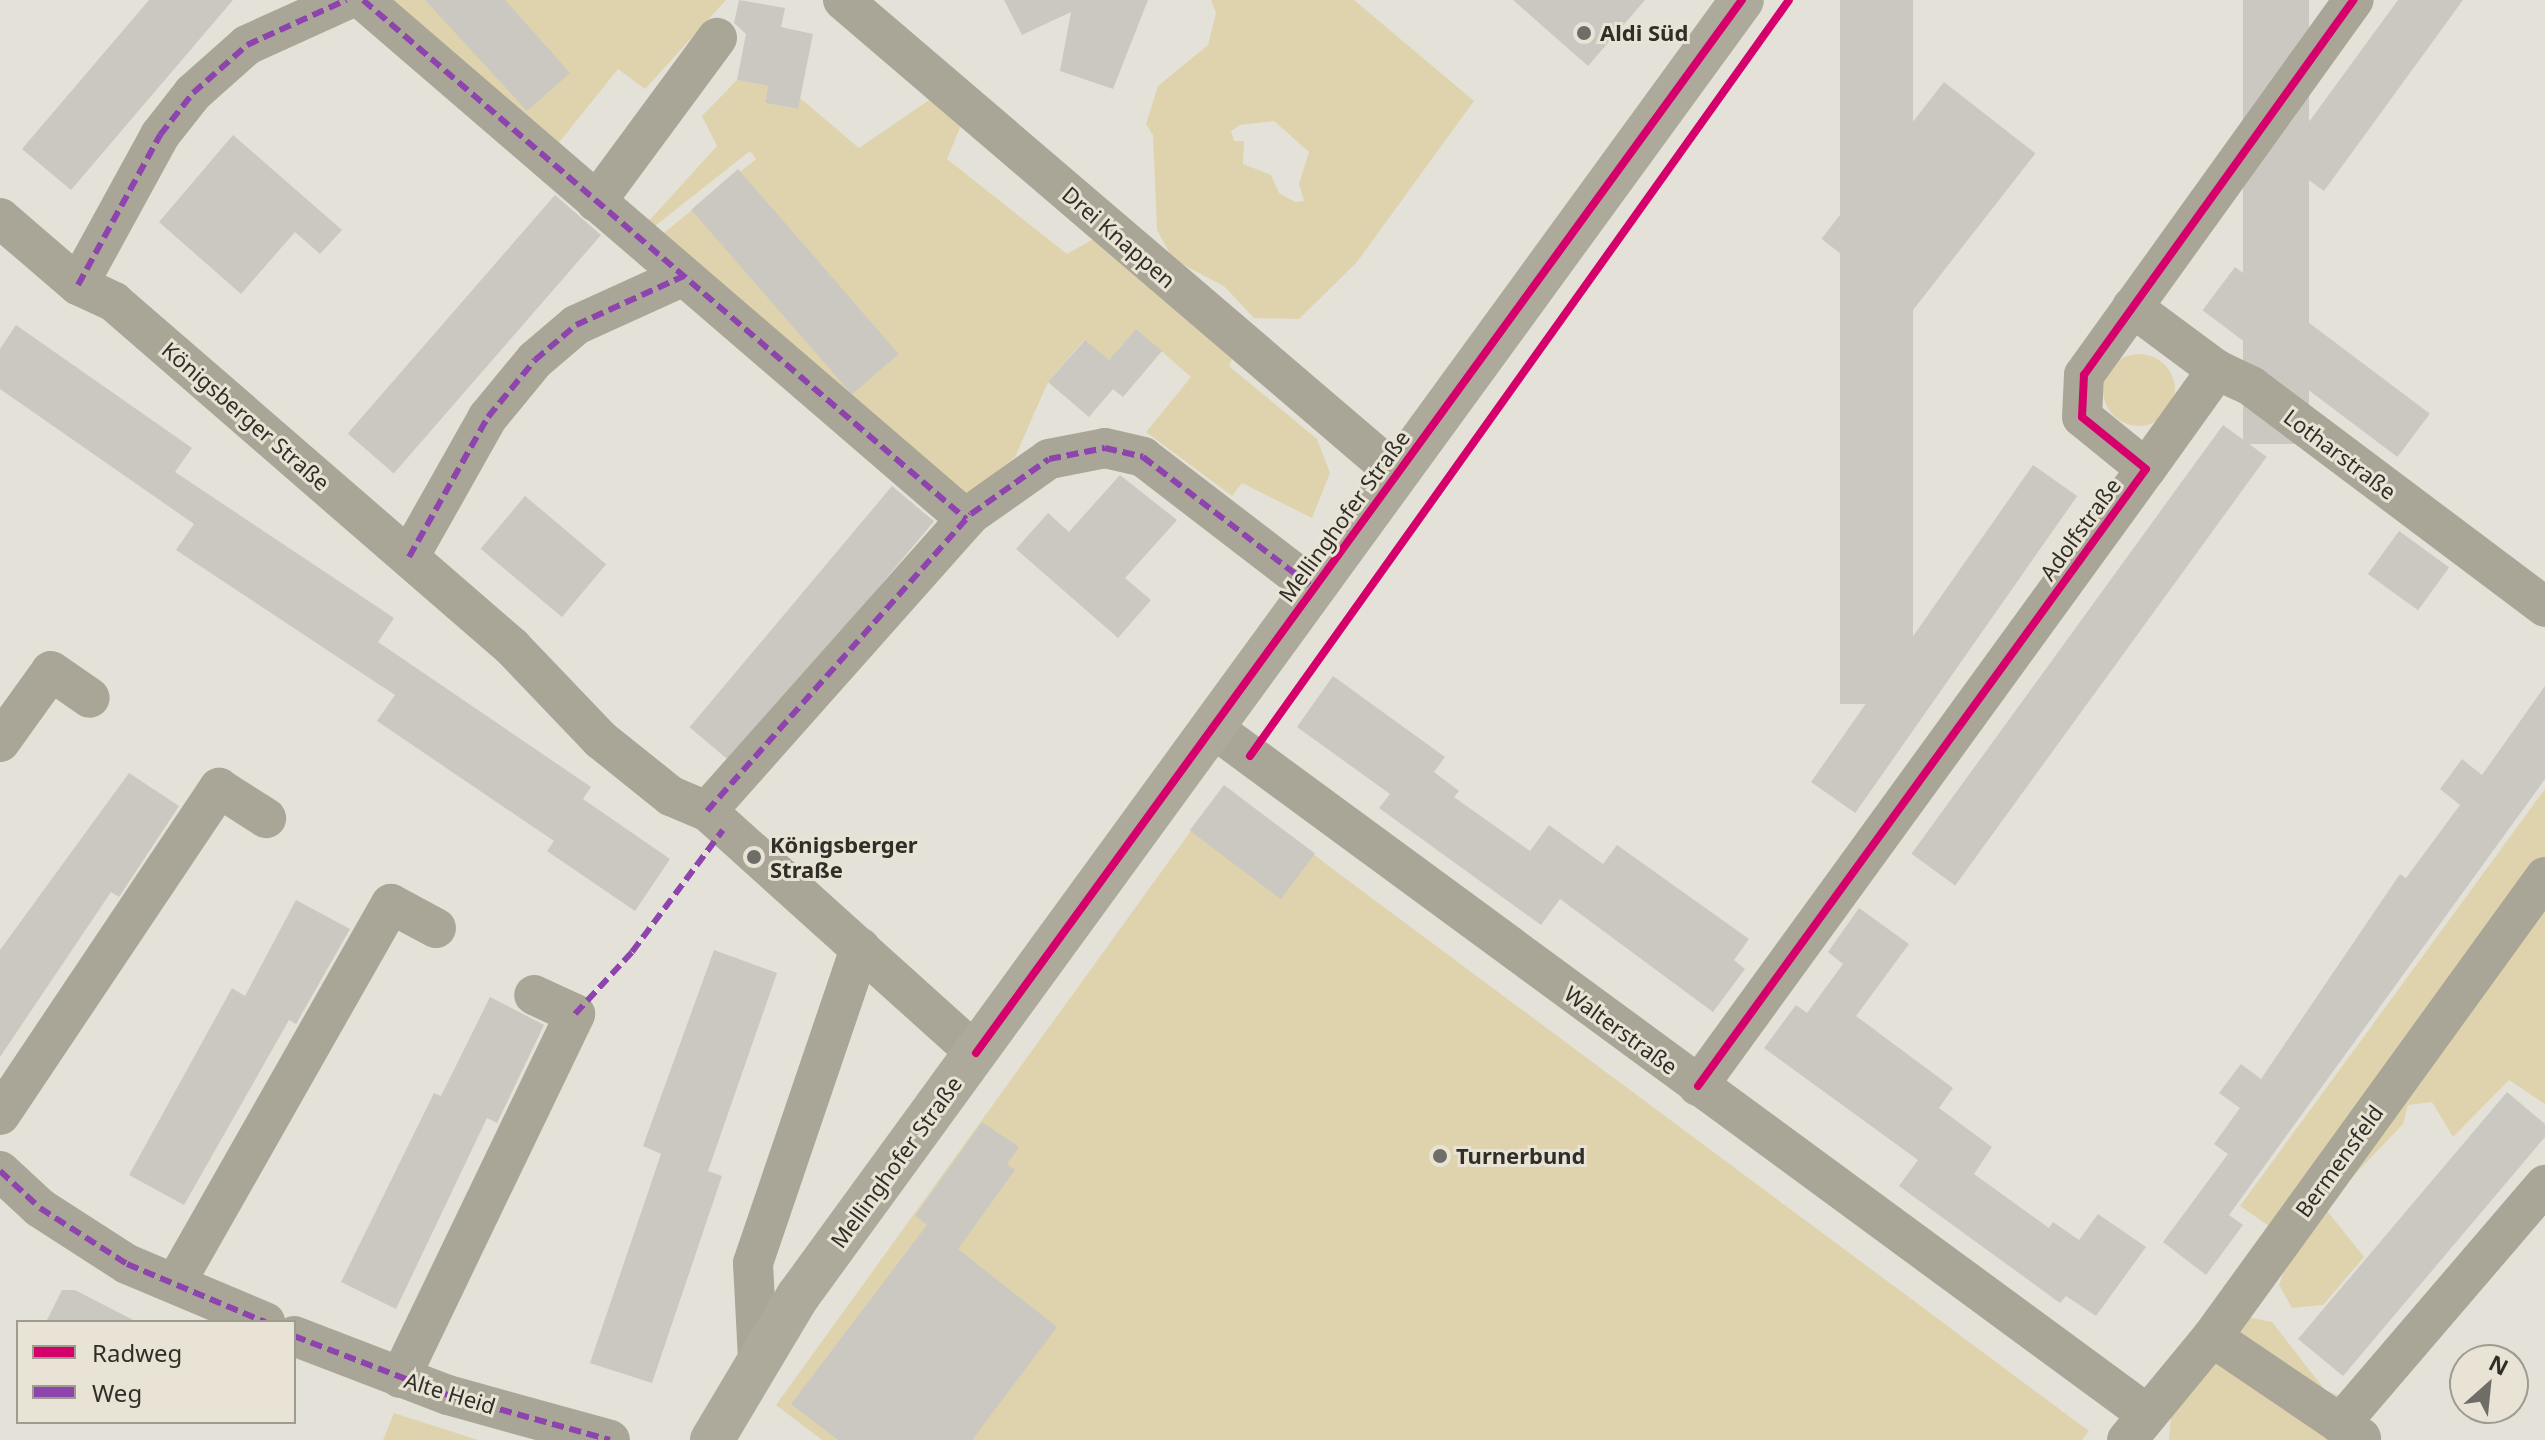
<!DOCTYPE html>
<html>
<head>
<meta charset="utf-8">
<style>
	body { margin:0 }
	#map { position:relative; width:2545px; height:1440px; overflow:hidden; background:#e4e1d9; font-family:"Noto Sans",sans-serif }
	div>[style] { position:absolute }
	.green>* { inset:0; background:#dfd3ae }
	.round { border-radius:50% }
	.building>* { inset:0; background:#cac8c1; transform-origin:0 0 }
	.minor>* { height:40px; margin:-20px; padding:0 20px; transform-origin:20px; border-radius:20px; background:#aaa697 }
	.major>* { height:44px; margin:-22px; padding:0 22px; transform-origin:22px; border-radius:22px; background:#adaa9c }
	.quiet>* { height:6px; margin-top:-3px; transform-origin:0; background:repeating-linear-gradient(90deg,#8e44ad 0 12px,transparent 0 18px) }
	.cycleway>* { height:8px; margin:-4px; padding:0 4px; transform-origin:4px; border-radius:4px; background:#d6006c }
	.dots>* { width:22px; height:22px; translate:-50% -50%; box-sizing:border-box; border:4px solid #e8e3d4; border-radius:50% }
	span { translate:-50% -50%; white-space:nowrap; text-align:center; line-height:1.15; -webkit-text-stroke:6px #e8e3d4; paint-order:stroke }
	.poi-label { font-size:22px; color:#302e29; font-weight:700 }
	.left { translate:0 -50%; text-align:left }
	.street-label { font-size:22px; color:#302e29 }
	.legend { position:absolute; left:16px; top:1320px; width:280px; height:104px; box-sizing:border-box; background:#e8e3d4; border:2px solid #9e9b90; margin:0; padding:10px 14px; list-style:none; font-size:24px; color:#302e29 }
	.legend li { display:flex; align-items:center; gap:16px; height:40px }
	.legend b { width:40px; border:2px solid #9e9b90 }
	.north { position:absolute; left:2449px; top:1344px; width:80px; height:80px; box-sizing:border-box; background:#e8e3d4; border:2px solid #9e9b90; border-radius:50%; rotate:27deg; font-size:22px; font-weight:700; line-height:32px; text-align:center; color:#302e29 }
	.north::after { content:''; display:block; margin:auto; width:28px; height:36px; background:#6f6d67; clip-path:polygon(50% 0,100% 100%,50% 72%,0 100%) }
</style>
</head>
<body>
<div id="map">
	<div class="green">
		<div style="clip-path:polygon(390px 0,726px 0,645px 89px,618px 69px,557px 145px)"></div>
		<div style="clip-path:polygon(evenodd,1211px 0,1354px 0,1474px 101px,1357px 262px,1299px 319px,1254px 318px,1225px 287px,1173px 259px,1157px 230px,1153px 135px,1146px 124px,1158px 86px,1208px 45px,1216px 13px,1211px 0,1274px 121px,1309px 152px,1299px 184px,1304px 201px,1295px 202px,1279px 193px,1271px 175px,1243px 164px,1244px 141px,1234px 141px,1231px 131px,1240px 125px,1274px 121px)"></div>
		<div style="clip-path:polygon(737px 80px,768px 86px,765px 103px,797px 109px,800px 98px,859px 148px,932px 98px,962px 123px,947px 159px,1067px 254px,1097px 237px,1234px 355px,1229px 366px,1317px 439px,1330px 473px,1312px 518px,1242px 483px,1232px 496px,1146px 432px,1191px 377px,1136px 329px,1109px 360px,1084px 340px,1048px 382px,1015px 457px,964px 498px,661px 235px,756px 159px,750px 151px,655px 226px,647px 223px,717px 146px,702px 116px)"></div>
		<div class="round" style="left:2103px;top:354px;width:72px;height:72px"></div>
		<div style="clip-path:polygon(1224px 785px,1330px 867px,2089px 1431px,2082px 1440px,822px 1440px,776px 1405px)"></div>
		<div style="clip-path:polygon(2545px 789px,2545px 1104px,2509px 1080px,2453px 1137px,2432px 1102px,2408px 1105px,2403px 1124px,2324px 1207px,2364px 1257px,2323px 1305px,2292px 1308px,2279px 1285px,2294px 1243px,2240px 1206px)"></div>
		<div style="clip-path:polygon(2242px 1316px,2272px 1322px,2325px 1390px,2351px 1400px,2376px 1440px,2169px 1440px,2171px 1416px)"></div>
		<div style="clip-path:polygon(394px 1413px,478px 1440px,383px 1440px)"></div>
	</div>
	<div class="building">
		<div style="clip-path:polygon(149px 0,233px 0,71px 190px,22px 149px)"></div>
		<div style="clip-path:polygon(425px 0,505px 0,570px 73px,527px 111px)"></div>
		<div style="clip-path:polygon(739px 0,785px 8px,781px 27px,813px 34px,798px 109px,765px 103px,768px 86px,737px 80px,746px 34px,734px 23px)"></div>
		<div style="clip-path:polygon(1004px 0,1148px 0,1113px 89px,1060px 71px,1071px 12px,1022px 35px)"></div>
		<div style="clip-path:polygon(1513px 0,1645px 0,1588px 66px)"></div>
		<div style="left:1840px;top:0;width:73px;height:704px"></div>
		<div style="left:2243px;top:0;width:66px;height:444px"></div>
		<div style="clip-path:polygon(2398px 0,2463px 0,2324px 191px,2281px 160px)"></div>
		<div style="left:1944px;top:82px;width:116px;height:199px;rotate:38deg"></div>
		<div style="clip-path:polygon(233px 135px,342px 230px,320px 254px,295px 232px,241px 294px,159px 222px)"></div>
		<div style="left:738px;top:169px;width:245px;height:62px;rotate:49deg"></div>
		<div style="left:555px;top:195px;width:61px;height:316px;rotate:41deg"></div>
		<div style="left:2235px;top:267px;width:244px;height:54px;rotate:37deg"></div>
		<div style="clip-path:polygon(16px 325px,192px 448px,175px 472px,394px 618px,378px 642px,591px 787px,583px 799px,670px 859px,635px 911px,547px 851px,554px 841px,377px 721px,395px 695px,176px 550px,194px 524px,0 389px,0 349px)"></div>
		<div style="clip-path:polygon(1136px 329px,1162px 351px,1123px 397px,1113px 389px,1089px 417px,1048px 382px,1085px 340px,1109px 360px)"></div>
		<div style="left:2223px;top:425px;width:54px;height:530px;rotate:36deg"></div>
		<div style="left:2033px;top:465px;width:54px;height:387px;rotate:35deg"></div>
		<div style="clip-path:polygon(1120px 475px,1177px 520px,1125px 578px,1151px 600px,1118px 638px,1016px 549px,1048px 513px,1069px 532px)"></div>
		<div style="left:892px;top:486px;width:55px;height:315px;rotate:40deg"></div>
		<div style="left:525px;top:496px;width:106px;height:69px;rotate:40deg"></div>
		<div style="left:2399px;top:531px;width:62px;height:53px;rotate:36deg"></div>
		<div style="clip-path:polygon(1333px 676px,1445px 757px,1434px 772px,1459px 791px,1454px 797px,1530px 851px,1549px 825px,1603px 864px,1617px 845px,1749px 939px,1734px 960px,1745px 969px,1713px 1012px,1560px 899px,1541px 925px,1379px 808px,1390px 794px,1297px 727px)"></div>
		<div style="clip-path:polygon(2545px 686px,2545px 779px,2229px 1215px,2243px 1225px,2206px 1275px,2163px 1242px,2228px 1154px,2214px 1144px,2240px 1108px,2219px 1093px,2241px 1064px,2261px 1079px,2400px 874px,2406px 878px,2460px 805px,2440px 789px,2462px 759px,2482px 775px)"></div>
		<div style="clip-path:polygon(129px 773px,179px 806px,119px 897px,111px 892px,0 1057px,0 950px)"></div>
		<div style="left:1224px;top:785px;width:114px;height:57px;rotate:37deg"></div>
		<div style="clip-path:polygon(296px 900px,350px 929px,296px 1024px,289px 1020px,184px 1205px,129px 1175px,232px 988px,245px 996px)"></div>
		<div style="clip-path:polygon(1859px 908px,1909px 944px,1856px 1016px,1953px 1088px,1939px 1108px,1992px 1147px,1974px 1174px,2049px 1228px,2053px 1222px,2079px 1240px,2098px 1214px,2146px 1247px,2096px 1316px,2066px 1296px,2060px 1303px,1899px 1186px,1918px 1160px,1764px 1048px,1796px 1005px,1807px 1013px,1843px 964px,1828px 952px)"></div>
		<div style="clip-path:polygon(714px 950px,777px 973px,708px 1171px,722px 1176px,652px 1383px,590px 1363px,661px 1154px,643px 1146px)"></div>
		<div style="clip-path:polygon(490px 997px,544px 1025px,497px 1123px,487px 1118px,396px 1309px,341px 1282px,434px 1093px,441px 1096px)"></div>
		<div style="clip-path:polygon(2507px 1092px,2545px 1124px,2545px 1137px,2343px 1376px,2298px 1339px)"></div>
		<div style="clip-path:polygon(982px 1122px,1019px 1147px,1007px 1164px,1015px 1170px,958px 1249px,1057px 1327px,972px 1440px,838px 1440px,791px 1404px,927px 1225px,915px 1216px)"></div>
		<div style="clip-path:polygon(62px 1290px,75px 1290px,137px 1322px,46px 1322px)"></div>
	</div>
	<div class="minor">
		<div style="left:363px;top:0;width:796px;rotate:40.72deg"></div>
		<div style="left:843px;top:0;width:728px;rotate:40.54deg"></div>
		<div style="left:596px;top:202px;width:204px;rotate:-53.6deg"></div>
		<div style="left:0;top:218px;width:103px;rotate:40.7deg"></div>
		<div style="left:78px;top:285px;width:40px;rotate:25deg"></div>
		<div style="left:114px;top:302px;width:527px;rotate:40.92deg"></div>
		<div style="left:512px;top:647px;width:129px;rotate:46.3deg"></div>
		<div style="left:601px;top:740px;width:90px;rotate:38.7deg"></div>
		<div style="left:671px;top:796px;width:39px;rotate:23deg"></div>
		<div style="left:707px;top:811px;width:362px;rotate:42deg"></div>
		<div style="left:78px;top:285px;width:171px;rotate:-61.3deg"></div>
		<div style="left:160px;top:135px;width:53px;rotate:-51.8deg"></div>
		<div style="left:193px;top:93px;width:72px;rotate:-41.6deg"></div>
		<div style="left:247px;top:45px;width:109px;rotate:-24.4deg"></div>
		<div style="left:2132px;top:307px;width:106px;rotate:36.5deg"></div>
		<div style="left:2217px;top:370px;width:38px;rotate:25deg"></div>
		<div style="left:2251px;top:386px;width:368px;rotate:36.9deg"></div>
		<div style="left:2146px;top:469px;width:122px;rotate:-54.4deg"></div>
		<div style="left:409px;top:557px;width:161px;rotate:-60.6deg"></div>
		<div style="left:488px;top:417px;width:74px;rotate:-50.5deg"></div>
		<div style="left:535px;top:360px;width:54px;rotate:-40.5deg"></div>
		<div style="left:576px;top:325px;width:116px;rotate:-24.4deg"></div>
		<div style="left:1213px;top:728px;width:1159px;rotate:36.3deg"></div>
		<div style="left:0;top:742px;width:87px;rotate:-54.3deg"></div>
		<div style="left:51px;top:671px;width:47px;rotate:34.7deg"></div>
		<div style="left:707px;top:811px;width:397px;rotate:-48.4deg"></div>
		<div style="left:971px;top:514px;width:95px;rotate:-35.2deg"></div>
		<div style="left:1049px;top:459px;width:57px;rotate:-11.1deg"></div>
		<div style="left:1105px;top:448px;width:39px;rotate:13deg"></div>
		<div style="left:1143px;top:457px;width:215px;rotate:37.5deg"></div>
		<div style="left:1698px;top:1086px;width:762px;rotate:-54.02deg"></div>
		<div style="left:2146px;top:469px;width:82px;rotate:-140.9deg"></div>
		<div style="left:2082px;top:417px;width:42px;rotate:-87.3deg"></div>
		<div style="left:2084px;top:375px;width:462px;rotate:-54.3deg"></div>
		<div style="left:0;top:1115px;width:394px;rotate:-56.2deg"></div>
		<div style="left:219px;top:788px;width:56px;rotate:32.6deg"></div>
		<div style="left:0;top:1171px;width:54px;rotate:42.8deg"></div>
		<div style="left:40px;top:1208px;width:103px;rotate:32.8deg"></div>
		<div style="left:127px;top:1264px;width:150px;rotate:22.8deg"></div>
		<div style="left:176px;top:1282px;width:435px;rotate:-60.4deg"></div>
		<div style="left:391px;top:904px;width:51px;rotate:28.1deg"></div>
		<div style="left:294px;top:1336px;width:165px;rotate:21deg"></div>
		<div style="left:448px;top:1395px;width:168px;rotate:15.5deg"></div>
		<div style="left:2212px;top:1337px;width:180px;rotate:34.1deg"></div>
		<div style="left:758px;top:1359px;width:96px;rotate:-93deg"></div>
		<div style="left:753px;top:1263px;width:333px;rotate:-71.2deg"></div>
		<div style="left:400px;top:1378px;width:404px;rotate:-64.3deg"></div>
		<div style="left:575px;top:1014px;width:45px;rotate:-155.1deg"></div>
		<div style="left:2340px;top:1424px;width:315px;rotate:-49.4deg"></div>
		<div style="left:2127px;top:1440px;width:134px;rotate:-50.5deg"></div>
		<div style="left:2212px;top:1337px;width:568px;rotate:-54.1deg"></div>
	</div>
	<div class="major">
		<div style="left:712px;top:1440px;width:168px;rotate:-59.2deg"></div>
		<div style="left:798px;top:1296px;width:1603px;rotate:-53.93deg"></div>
	</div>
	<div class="quiet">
		<div style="left:363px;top:0;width:796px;rotate:40.72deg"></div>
		<div style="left:78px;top:285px;width:171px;rotate:-61.3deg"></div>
		<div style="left:160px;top:135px;width:53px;rotate:-51.8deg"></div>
		<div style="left:193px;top:93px;width:72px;rotate:-41.6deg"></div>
		<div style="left:247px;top:45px;width:109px;rotate:-24.4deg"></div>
		<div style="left:409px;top:557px;width:161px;rotate:-60.6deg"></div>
		<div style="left:488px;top:417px;width:74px;rotate:-50.5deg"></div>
		<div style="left:535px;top:360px;width:54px;rotate:-40.5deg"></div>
		<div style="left:576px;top:325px;width:116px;rotate:-24.4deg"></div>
		<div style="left:707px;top:811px;width:397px;rotate:-48.4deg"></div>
		<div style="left:971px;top:514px;width:95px;rotate:-35.2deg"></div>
		<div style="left:1049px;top:459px;width:57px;rotate:-11.1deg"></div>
		<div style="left:1105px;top:448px;width:39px;rotate:13deg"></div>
		<div style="left:1143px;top:457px;width:215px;rotate:37.5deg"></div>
		<div style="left:575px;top:1014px;width:84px;rotate:-47.4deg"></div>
		<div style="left:632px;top:952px;width:152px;rotate:-53.3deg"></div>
		<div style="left:0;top:1171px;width:54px;rotate:42.8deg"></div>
		<div style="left:40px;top:1208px;width:103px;rotate:32.8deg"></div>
		<div style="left:127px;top:1264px;width:150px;rotate:22.8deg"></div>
		<div style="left:294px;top:1336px;width:165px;rotate:21deg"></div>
		<div style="left:448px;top:1395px;width:168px;rotate:15.5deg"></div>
	</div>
	<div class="cycleway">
		<div style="left:1250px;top:756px;width:928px;rotate:-54.51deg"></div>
		<div style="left:976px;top:1053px;width:1302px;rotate:-53.97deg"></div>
		<div style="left:1698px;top:1086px;width:762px;rotate:-54.02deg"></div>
		<div style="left:2146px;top:469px;width:82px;rotate:-140.9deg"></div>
		<div style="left:2082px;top:417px;width:42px;rotate:-87.3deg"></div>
		<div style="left:2084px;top:375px;width:462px;rotate:-54.3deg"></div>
	</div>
	<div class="dots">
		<div style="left:1584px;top:33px;background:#6f6d67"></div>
		<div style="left:754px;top:857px;background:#6f6d67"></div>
		<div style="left:1440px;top:1156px;background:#6f6d67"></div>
	</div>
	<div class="poi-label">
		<span class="left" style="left:1600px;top:33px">Aldi Süd</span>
		<span class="left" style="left:770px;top:857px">Königsberger<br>Straße</span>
		<span class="left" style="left:1456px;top:1156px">Turnerbund</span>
	</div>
	<div class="street-label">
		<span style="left:1119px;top:237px;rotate:41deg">Drei Knappen</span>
		<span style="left:246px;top:416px;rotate:41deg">Königsberger Straße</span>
		<span style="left:2340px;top:454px;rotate:37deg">Lotharstraße</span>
		<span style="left:1344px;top:516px;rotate:-54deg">Mellinghofer Straße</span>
		<span style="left:2080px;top:529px;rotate:-54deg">Adolfstraße</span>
		<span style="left:1621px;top:1030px;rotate:36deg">Walterstraße</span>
		<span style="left:2339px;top:1161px;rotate:-54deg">Bermensfeld</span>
		<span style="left:896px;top:1162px;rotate:-54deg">Mellinghofer Straße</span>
		<span style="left:450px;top:1393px;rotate:17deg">Alte Heid</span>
	</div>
	<ul class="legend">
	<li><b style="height:10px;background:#d6006c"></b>Radweg</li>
	<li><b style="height:10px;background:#8e44ad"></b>Weg</li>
	</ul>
	<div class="north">N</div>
</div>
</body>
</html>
